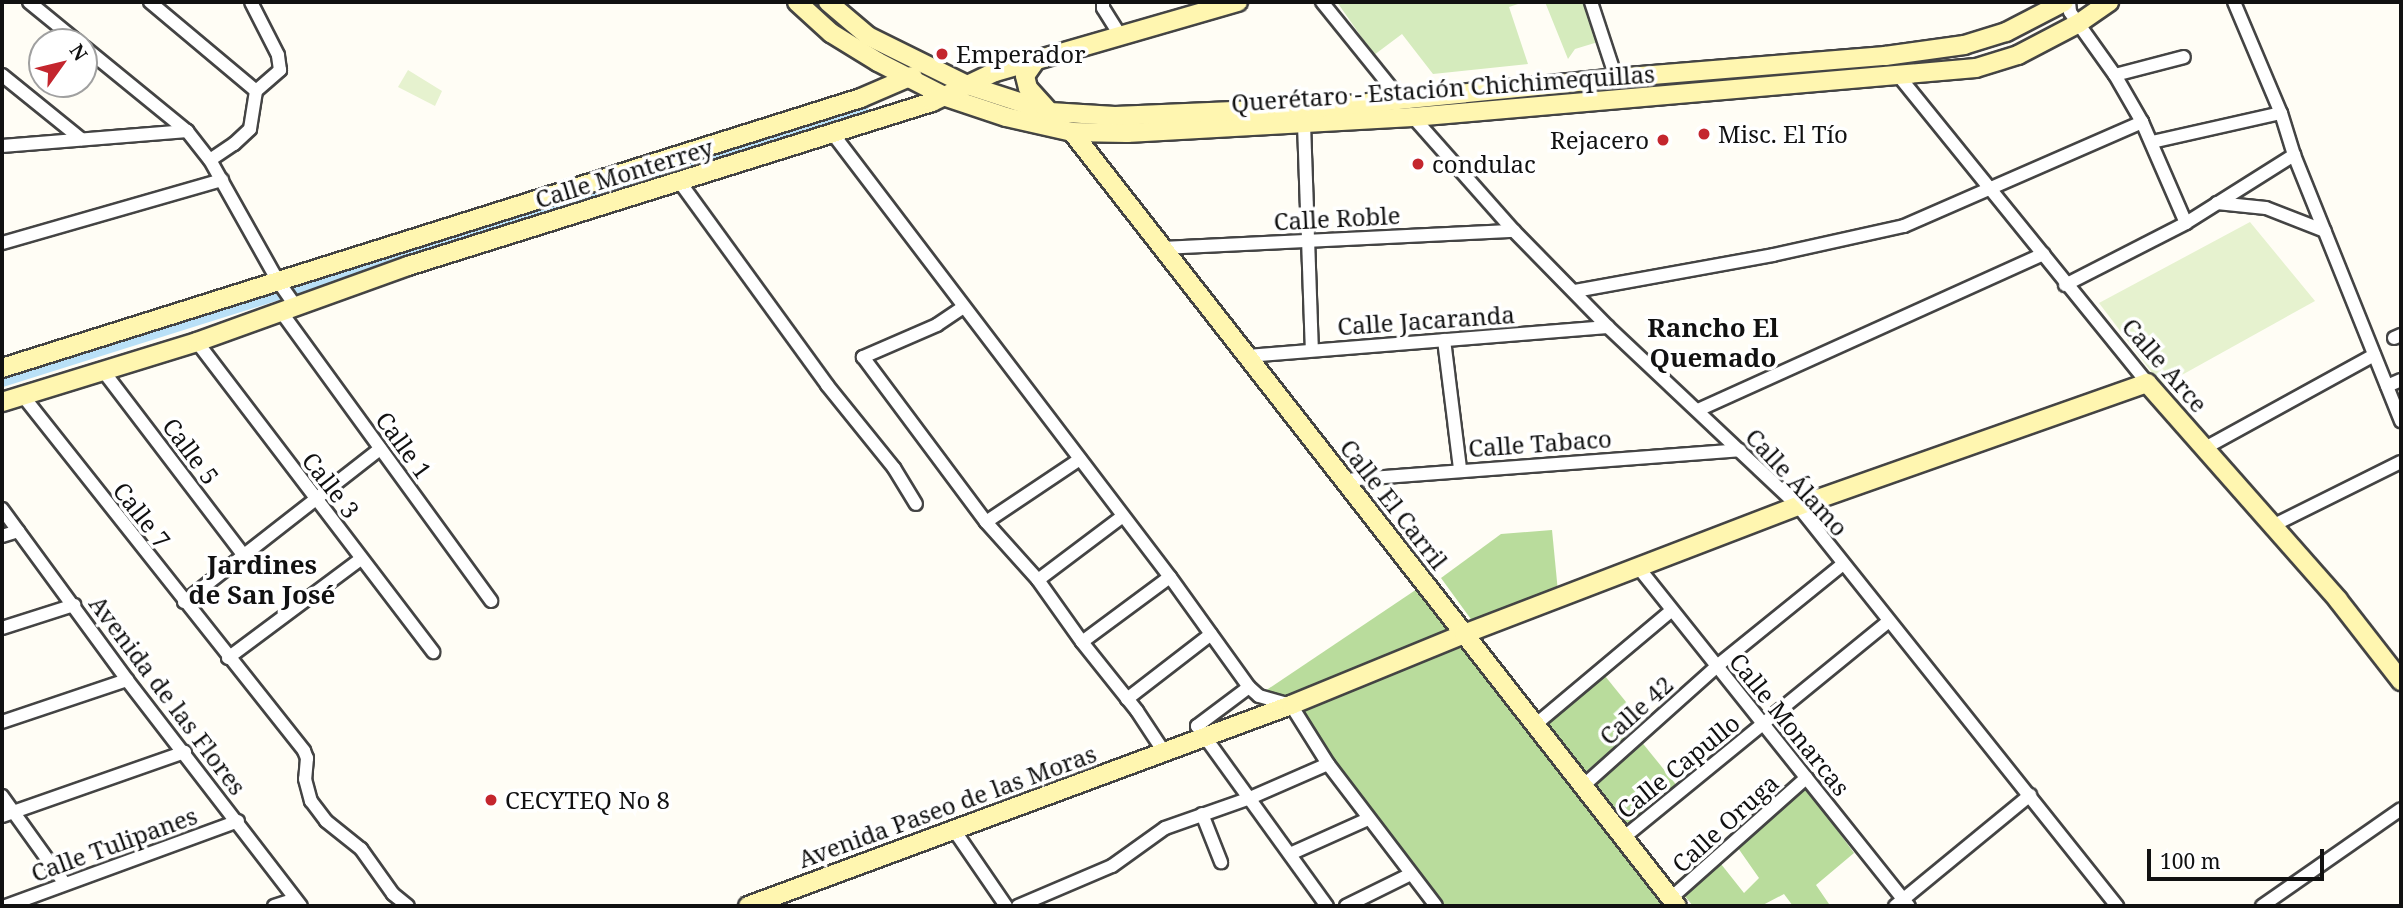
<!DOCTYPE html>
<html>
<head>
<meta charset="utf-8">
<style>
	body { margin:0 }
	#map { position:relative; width:2403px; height:908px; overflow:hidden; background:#fffdf5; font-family:"Noto Serif",serif }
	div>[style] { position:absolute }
	.green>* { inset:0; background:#d5ebbd }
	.forest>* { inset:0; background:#b9dc9c; transform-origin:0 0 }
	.pitch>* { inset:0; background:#e6f2cf }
	.canal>* { height:12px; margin:-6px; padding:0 6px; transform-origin:6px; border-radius:6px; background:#b9e0f7 }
	.roads { filter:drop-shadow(2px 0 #444) drop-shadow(-2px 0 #444) drop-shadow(0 2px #444) drop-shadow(0 -2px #444) }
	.street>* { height:12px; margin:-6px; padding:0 6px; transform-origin:6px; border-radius:6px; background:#fff }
	.secondary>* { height:18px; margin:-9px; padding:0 9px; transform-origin:9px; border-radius:9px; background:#fff6b0 }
	.dots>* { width:19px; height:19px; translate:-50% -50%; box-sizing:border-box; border:4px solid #fff; border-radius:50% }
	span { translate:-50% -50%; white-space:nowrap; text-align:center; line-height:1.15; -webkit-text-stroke:7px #fff; paint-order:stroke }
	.poi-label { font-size:24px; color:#111 }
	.left { translate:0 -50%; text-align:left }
	.right { translate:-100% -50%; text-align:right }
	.street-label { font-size:24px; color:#111 }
	.neighbourhood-label { font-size:26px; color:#111; font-weight:700 }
	.frame { position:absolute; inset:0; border:4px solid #111; pointer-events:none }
	.north { position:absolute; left:28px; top:28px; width:70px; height:70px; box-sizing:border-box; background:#fff; border:2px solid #a0a0a0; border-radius:50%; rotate:56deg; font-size:19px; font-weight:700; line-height:28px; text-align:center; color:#111 }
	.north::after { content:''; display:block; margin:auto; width:24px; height:32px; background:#c4262e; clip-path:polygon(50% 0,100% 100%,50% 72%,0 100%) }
	.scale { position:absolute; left:2147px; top:849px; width:177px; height:32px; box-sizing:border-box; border:4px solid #111; border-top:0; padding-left:9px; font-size:21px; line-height:24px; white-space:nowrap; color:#111; -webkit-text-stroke:5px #fff; paint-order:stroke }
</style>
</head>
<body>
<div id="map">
	<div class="green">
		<div style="clip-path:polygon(1337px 2px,1524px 2px,1509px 7px,1528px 64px,1433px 74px,1402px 34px,1374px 55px)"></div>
		<div style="clip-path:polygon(1545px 2px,1585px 2px,1598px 42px,1575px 49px,1568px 59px)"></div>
	</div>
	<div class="forest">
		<div style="clip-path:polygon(1552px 530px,1558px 592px,1473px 622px,1441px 578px,1501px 534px)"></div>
		<div style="clip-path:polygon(1423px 585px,1460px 631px,1283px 700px,1262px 693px)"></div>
		<div style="clip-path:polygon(1465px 638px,1667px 895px,1663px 906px,1439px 906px,1415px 866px,1395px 846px,1289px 705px)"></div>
		<div style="left:1605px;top:676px;width:62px;height:76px;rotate:51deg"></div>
		<div style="left:1640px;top:740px;width:60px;height:64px;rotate:51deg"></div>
		<div style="clip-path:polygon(1805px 786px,1854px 853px,1816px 885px,1829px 904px,1793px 906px,1784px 894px,1761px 906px,1693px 906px,1683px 894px,1721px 864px,1744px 893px,1759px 878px,1738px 848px)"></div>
	</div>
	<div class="pitch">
		<div style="clip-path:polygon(408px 70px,442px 91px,435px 106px,398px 87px)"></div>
		<div style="clip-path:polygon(2250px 222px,2315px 301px,2162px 386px,2099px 303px)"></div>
	</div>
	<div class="canal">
		<div style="left:2px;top:381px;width:902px;rotate:-17.49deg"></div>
	</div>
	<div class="roads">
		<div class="street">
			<div style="left:29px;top:2px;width:63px;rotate:39.2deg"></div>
			<div style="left:150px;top:2px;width:138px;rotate:40deg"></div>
			<div style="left:1103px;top:2px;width:6px;rotate:90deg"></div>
			<div style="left:1103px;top:8px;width:31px;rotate:58deg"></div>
			<div style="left:1322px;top:2px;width:127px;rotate:51.1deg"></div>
			<div style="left:1591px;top:2px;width:80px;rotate:71.8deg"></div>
			<div style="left:2069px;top:2px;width:10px;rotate:84deg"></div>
			<div style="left:2070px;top:12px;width:77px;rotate:54.5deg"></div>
			<div style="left:2115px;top:75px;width:54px;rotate:60.1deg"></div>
			<div style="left:2142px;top:122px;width:110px;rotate:66.5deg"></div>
			<div style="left:2234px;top:2px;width:121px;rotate:67.1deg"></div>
			<div style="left:2281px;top:113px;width:44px;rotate:72.8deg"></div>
			<div style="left:2294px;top:155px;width:287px;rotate:68.1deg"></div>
			<div style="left:84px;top:47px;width:133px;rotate:39.2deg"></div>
			<div style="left:187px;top:131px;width:37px;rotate:52deg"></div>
			<div style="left:210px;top:160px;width:139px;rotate:60.7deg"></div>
			<div style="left:278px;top:281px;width:32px;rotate:55deg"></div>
			<div style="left:2px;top:75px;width:102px;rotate:39deg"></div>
			<div style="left:1898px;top:75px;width:396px;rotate:51deg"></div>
			<div style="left:2115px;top:75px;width:71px;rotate:-14.6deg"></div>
			<div style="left:1413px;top:117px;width:152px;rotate:48.5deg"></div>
			<div style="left:1514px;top:231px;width:134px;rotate:45.6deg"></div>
			<div style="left:1608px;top:327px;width:261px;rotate:43.3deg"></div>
			<div style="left:1798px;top:506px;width:512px;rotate:51.43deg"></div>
			<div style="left:1304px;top:124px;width:226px;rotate:88deg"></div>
			<div style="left:833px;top:134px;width:557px;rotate:52.74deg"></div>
			<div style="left:1170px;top:577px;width:135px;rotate:54.3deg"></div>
			<div style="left:1249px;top:687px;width:13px;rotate:42deg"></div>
			<div style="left:1259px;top:696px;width:33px;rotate:16deg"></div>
			<div style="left:1291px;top:705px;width:70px;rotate:57.9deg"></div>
			<div style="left:1328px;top:764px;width:178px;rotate:52.7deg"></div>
			<div style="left:2152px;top:142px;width:132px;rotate:-12.7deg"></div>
			<div style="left:2px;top:146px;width:186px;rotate:-4.6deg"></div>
			<div style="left:210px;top:160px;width:29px;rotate:-34deg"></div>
			<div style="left:234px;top:144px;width:22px;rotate:-43deg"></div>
			<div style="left:250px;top:129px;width:38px;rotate:-81deg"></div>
			<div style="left:256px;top:91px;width:32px;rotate:-41deg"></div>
			<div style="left:280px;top:70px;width:15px;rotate:-98deg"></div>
			<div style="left:278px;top:55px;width:59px;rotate:-117deg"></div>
			<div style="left:679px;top:181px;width:252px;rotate:54deg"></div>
			<div style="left:827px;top:385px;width:107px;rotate:51.1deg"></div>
			<div style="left:894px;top:468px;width:42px;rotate:58.6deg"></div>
			<div style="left:2217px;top:203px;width:49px;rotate:5.8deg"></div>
			<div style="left:2266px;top:208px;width:63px;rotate:21.3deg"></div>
			<div style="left:2px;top:243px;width:229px;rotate:-16deg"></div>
			<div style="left:1163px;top:248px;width:351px;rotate:-2.8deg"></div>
			<div style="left:2065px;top:285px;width:136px;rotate:-27.1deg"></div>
			<div style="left:2186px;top:223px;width:128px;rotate:-32.2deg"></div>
			<div style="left:1575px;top:291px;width:201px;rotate:-10.3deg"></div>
			<div style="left:1773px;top:255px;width:134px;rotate:-12.5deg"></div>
			<div style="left:1904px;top:226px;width:260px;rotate:-23.6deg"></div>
			<div style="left:962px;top:308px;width:30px;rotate:146deg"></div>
			<div style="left:937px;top:325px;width:81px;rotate:156.6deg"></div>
			<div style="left:863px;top:357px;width:206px;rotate:53.3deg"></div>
			<div style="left:986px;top:522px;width:78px;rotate:48.1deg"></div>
			<div style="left:1038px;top:580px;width:76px;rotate:54.6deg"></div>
			<div style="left:1082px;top:642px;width:88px;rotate:51.4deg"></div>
			<div style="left:1137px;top:711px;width:49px;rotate:56.6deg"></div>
			<div style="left:282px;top:313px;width:356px;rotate:54deg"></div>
			<div style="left:2394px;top:338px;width:8px;rotate:-23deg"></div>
			<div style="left:1444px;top:340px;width:130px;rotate:82.9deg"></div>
			<div style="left:197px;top:342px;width:390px;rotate:52.7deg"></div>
			<div style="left:1247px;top:356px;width:362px;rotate:-4.6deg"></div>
			<div style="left:104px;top:372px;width:231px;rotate:52.7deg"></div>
			<div style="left:2387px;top:386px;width:15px;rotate:-23deg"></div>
			<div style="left:23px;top:396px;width:453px;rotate:51.6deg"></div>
			<div style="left:304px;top:751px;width:8px;rotate:67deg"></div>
			<div style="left:307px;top:758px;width:21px;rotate:95deg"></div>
			<div style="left:305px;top:779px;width:23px;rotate:75deg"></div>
			<div style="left:311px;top:801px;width:25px;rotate:53deg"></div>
			<div style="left:326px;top:821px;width:45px;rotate:38.7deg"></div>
			<div style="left:361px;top:849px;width:55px;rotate:54.6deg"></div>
			<div style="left:393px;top:894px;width:19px;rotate:39deg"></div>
			<div style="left:1698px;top:410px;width:379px;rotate:-24.3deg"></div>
			<div style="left:2205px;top:448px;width:193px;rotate:-28.8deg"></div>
			<div style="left:1344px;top:480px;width:397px;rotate:-4.3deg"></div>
			<div style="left:2px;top:509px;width:212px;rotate:53.8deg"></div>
			<div style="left:127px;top:680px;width:285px;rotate:52.4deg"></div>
			<div style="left:986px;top:522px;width:113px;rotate:-33.8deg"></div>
			<div style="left:2272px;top:526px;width:144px;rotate:-26.4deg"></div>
			<div style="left:2px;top:536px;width:17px;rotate:-17deg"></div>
			<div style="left:1638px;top:567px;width:434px;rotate:51.4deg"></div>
			<div style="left:1038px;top:580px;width:106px;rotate:-37deg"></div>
			<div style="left:184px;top:602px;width:249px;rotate:-38deg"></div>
			<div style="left:2px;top:628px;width:76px;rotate:-17.7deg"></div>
			<div style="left:1082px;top:642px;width:109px;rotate:-36.5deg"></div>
			<div style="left:228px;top:658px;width:166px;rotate:-36.7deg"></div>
			<div style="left:1249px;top:687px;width:65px;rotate:143.1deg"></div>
			<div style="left:1197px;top:726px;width:222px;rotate:54.2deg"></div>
			<div style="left:1127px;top:699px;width:106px;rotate:-37.7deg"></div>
			<div style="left:2px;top:722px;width:132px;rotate:-18.6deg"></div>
			<div style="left:1535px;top:725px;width:177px;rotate:-40deg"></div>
			<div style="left:1583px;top:786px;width:180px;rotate:-41.8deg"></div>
			<div style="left:1717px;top:666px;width:162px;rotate:-39deg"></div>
			<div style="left:2px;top:796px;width:108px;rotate:54.4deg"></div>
			<div style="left:1202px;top:814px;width:52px;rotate:68.4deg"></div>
			<div style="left:2px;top:816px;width:194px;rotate:-19.3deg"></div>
			<div style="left:954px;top:830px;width:92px;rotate:55.6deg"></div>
			<div style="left:1623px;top:838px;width:343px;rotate:-39.2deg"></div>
			<div style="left:1290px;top:854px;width:85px;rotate:-24.2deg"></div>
			<div style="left:1671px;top:898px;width:181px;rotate:-41.6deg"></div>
			<div style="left:6px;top:906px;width:247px;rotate:-20.1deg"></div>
			<div style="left:274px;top:906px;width:22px;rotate:-18deg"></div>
			<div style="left:1018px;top:906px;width:102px;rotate:-23.1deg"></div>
			<div style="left:1112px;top:866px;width:65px;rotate:-35.6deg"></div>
			<div style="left:1165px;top:828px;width:90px;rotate:-19.4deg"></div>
			<div style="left:1250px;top:798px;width:85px;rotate:-23.6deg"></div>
			<div style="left:1346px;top:906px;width:72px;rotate:-26.2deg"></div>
			<div style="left:1895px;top:906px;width:175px;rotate:-39.4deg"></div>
			<div style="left:2262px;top:906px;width:169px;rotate:-34.9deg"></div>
		</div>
		<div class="secondary">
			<div style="left:797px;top:2px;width:46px;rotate:42.4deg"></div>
			<div style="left:831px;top:33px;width:55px;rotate:31.7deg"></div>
			<div style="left:878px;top:62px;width:76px;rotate:27.2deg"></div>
			<div style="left:946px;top:97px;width:63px;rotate:18.4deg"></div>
			<div style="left:1006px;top:117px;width:68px;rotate:12.8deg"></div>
			<div style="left:1072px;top:132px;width:55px;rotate:1deg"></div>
			<div style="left:1127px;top:133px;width:286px;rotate:-3.2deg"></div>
			<div style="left:1413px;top:117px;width:565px;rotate:-4.97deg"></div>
			<div style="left:1976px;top:68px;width:44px;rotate:-17.2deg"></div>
			<div style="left:2018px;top:55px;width:69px;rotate:-27.7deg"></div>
			<div style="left:2079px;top:23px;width:37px;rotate:-35deg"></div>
			<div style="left:828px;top:2px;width:52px;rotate:40.4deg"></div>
			<div style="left:868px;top:36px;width:110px;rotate:26.3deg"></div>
			<div style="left:967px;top:85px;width:87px;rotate:18deg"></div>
			<div style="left:1050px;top:112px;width:65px;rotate:3.5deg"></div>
			<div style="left:1115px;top:116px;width:213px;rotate:-2.4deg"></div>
			<div style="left:1328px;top:107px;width:289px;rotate:-5.7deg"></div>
			<div style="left:1616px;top:78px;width:270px;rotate:-4.7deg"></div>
			<div style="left:1885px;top:56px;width:80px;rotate:-7.9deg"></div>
			<div style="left:1964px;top:45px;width:44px;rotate:-17.2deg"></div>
			<div style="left:2006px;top:32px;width:65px;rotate:-27.3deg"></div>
			<div style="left:1036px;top:60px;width:19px;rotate:125deg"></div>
			<div style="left:1025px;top:76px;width:12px;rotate:76deg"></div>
			<div style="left:1028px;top:88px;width:28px;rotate:48deg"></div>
			<div style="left:1072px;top:132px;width:982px;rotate:51.99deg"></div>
			<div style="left:2px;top:368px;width:900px;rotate:-17.45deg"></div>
			<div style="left:861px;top:98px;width:56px;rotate:-23.3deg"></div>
			<div style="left:2px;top:402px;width:204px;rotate:-17.1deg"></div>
			<div style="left:197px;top:342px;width:224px;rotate:-19.8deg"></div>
			<div style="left:408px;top:266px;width:549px;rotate:-17.38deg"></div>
			<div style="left:932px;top:102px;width:70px;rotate:-25.5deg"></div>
			<div style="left:995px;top:72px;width:253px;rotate:-16.1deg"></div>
			<div style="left:748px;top:906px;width:579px;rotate:-20.31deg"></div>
			<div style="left:1291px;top:705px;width:187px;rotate:-22.3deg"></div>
			<div style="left:1464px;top:634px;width:358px;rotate:-21deg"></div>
			<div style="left:1798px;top:506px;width:370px;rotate:-19.4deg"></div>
			<div style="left:2147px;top:383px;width:289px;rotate:48.6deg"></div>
			<div style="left:2338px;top:600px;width:103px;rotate:52.1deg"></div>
		</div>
	</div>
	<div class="dots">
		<div style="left:942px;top:54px;background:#c4262e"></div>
		<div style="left:1704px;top:134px;background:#c4262e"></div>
		<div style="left:1663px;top:140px;background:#c4262e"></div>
		<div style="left:1418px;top:164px;background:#c4262e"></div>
		<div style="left:491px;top:800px;background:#c4262e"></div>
	</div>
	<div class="poi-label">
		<span class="left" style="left:956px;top:54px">Emperador</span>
		<span class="left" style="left:1718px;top:134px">Misc. El Tío</span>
		<span class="right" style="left:1649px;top:140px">Rejacero</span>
		<span class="left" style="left:1432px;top:164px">condulac</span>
		<span class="left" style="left:505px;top:800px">CECYTEQ No 8</span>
	</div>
	<div class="street-label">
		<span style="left:1443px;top:88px;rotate:-4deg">Querétaro - Estación Chichimequillas</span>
		<span style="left:624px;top:173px;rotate:-17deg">Calle Monterrey</span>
		<span style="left:1337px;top:218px;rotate:-3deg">Calle Roble</span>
		<span style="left:1426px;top:320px;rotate:-4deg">Calle Jacaranda</span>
		<span style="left:2165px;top:365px;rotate:49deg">Calle Arce</span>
		<span style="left:1540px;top:443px;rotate:-4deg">Calle Tabaco</span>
		<span style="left:404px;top:445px;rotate:54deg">Calle 1</span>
		<span style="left:191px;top:451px;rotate:53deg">Calle 5</span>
		<span style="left:1797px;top:482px;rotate:47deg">Calle Álamo</span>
		<span style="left:331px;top:485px;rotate:52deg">Calle 3</span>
		<span style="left:1394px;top:504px;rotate:52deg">Calle El Carril</span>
		<span style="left:142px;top:515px;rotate:52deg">Calle 7</span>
		<span style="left:168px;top:695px;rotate:53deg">Avenida de las Flores</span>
		<span style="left:1636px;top:710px;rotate:-42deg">Calle 42</span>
		<span style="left:1790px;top:724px;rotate:51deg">Calle Monarcas</span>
		<span style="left:1678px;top:766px;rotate:-39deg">Calle Capullo</span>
		<span style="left:947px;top:806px;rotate:-20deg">Avenida Paseo de las Moras</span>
		<span style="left:1725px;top:823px;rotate:-42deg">Calle Oruga</span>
		<span style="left:114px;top:844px;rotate:-20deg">Calle Tulipanes</span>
	</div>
	<div class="neighbourhood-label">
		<span style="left:1713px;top:343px">Rancho El<br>Quemado</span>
		<span style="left:262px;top:580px">Jardines<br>de San José</span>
	</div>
	<div class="frame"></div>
	<div class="north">N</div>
	<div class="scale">100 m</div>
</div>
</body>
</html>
